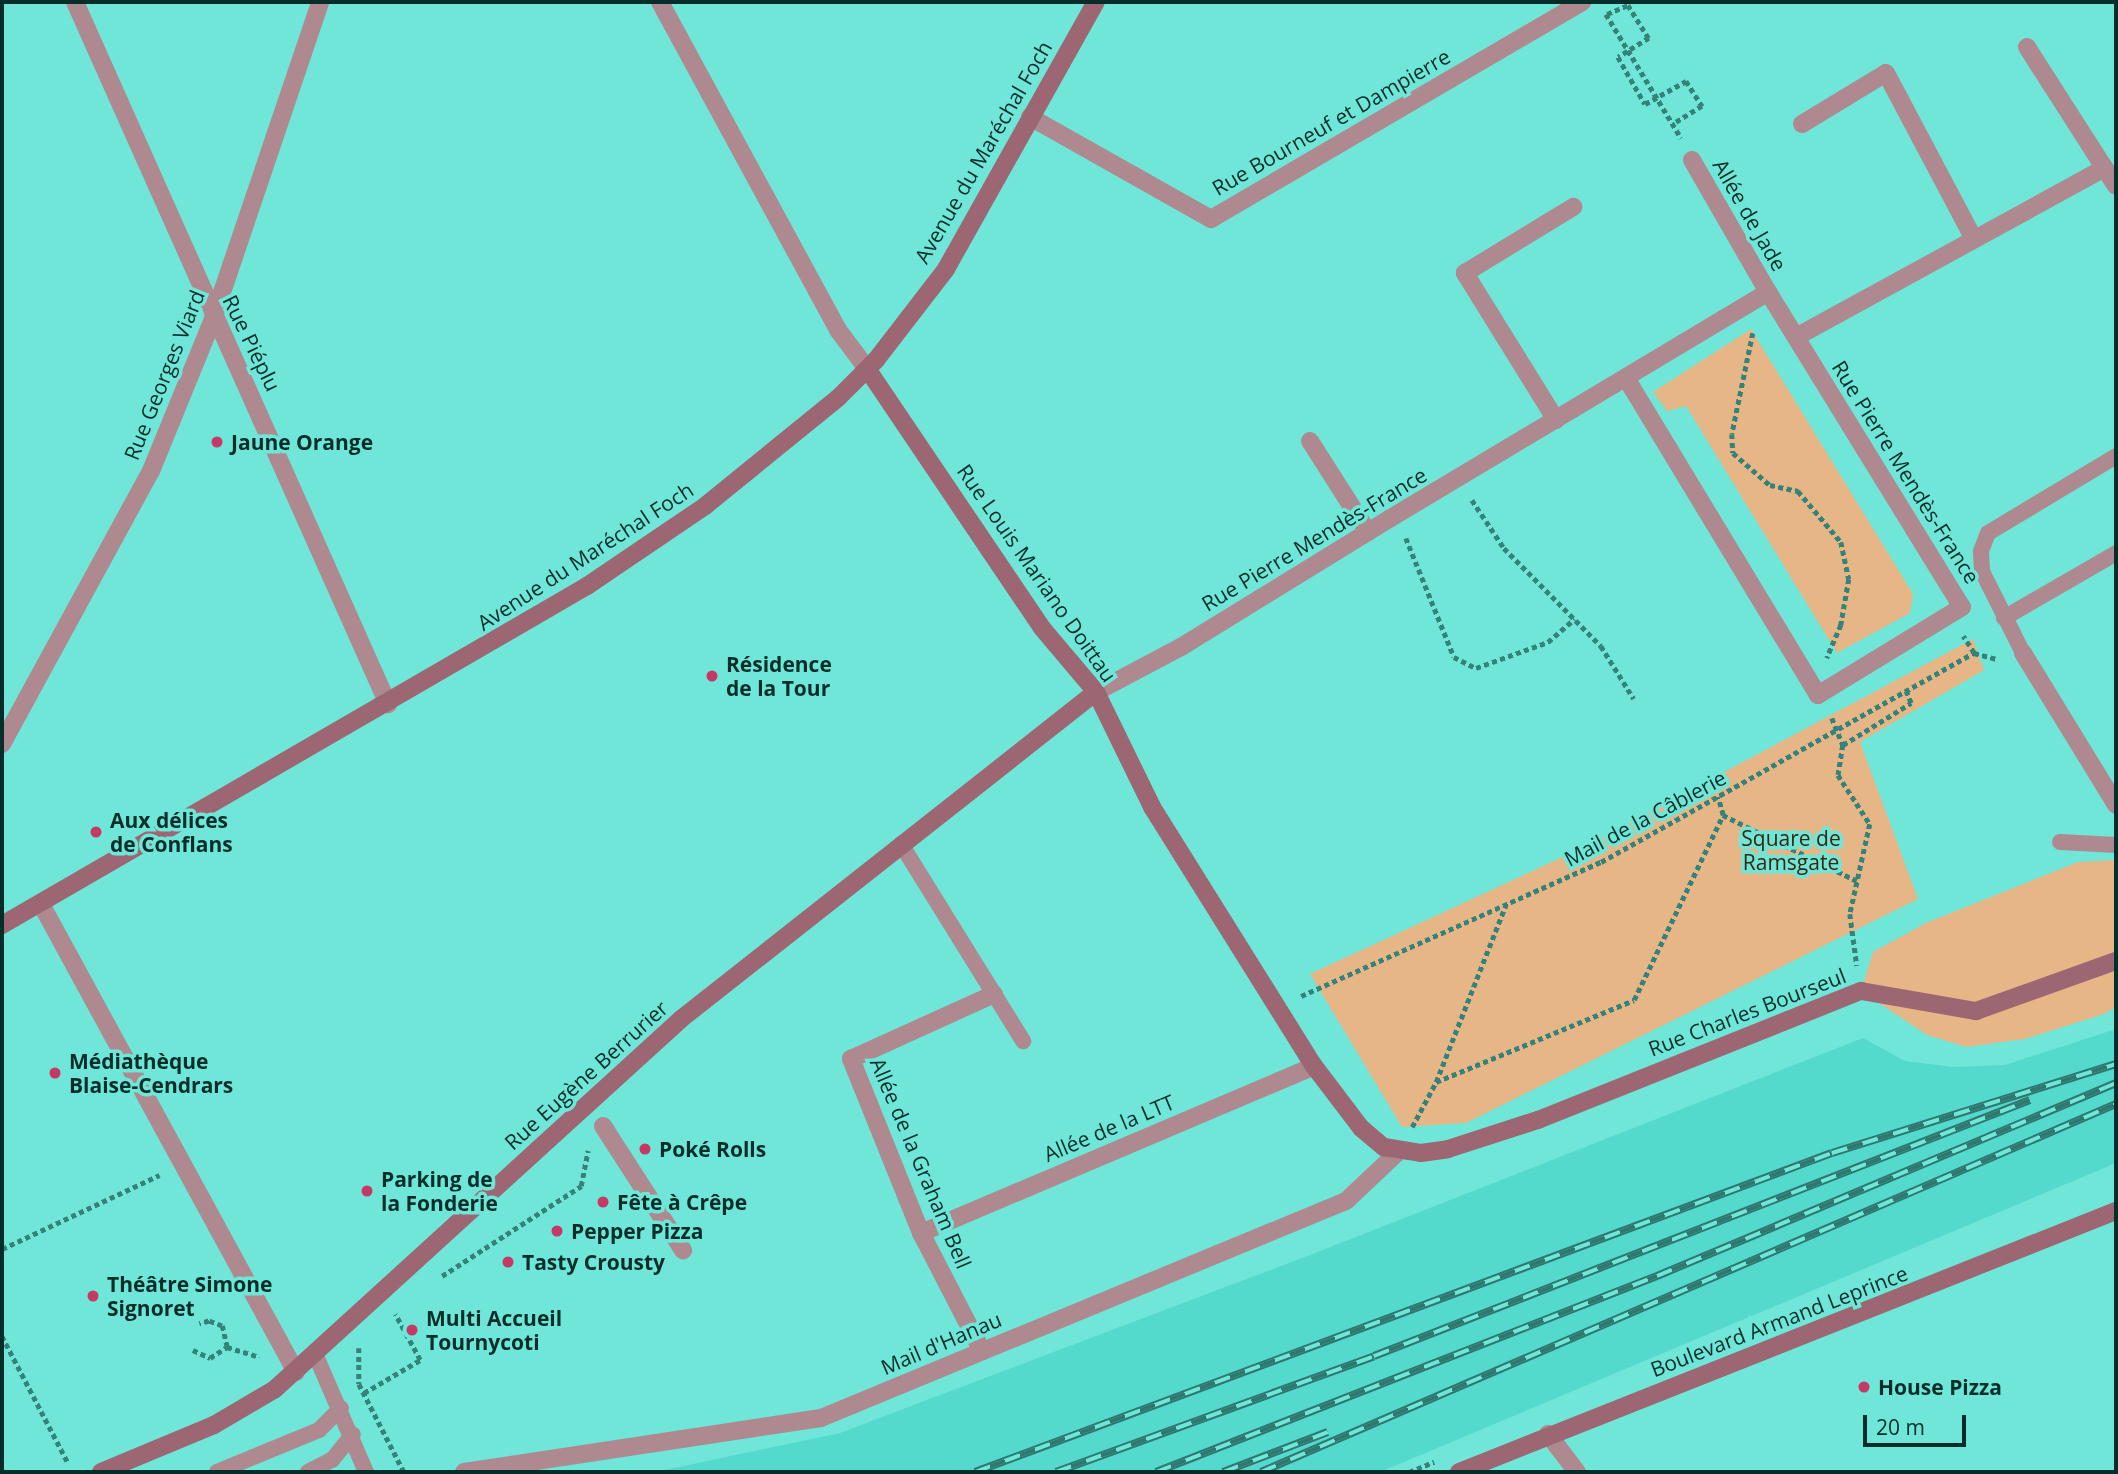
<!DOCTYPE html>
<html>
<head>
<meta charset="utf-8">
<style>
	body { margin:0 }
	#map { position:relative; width:2118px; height:1474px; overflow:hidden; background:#6fe6d8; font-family:"Open Sans",sans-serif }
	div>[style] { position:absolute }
	.built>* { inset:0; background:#53dacd }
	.green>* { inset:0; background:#e7b687 }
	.path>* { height:4.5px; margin-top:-2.25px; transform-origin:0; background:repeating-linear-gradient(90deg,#358279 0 5px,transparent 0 8.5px) }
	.lane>* { height:16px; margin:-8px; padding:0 8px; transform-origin:8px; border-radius:8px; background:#ae8990 }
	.street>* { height:18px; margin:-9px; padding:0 9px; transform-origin:9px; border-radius:9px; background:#ae8990 }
	.secondary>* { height:18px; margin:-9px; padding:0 9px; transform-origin:9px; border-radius:9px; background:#9c6672 }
	.rail>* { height:8px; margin-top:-4px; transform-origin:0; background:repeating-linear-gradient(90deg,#6fe6d8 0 16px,#2f776f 0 32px); box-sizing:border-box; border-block:2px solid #2f776f }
	.dots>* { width:19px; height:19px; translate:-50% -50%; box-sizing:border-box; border:4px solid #6fe6d8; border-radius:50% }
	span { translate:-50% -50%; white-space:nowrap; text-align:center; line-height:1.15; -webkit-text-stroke:7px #6fe6d8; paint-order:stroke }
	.street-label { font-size:21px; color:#052e2a }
	.poi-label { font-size:21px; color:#052e2a; font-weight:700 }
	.left { translate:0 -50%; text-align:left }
	.park-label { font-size:21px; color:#3d250a }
	.frame { position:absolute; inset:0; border:4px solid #052e2a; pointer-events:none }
	.scale { position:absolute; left:1863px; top:1415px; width:103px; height:32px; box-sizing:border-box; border:4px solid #052e2a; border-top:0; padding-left:9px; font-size:21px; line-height:24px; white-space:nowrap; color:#052e2a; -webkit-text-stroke:5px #6fe6d8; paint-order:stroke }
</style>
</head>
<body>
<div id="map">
	<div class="built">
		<div style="clip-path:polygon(2116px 1029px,2116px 1163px,1380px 1472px,655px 1472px,840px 1433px,1310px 1255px,1863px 1038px,1905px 1061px,1954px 1067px,2005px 1065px)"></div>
	</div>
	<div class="green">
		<div style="clip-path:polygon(1751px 329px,1913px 594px,1910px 613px,1837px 653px,1686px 406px,1667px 411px,1653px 392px)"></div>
		<div style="clip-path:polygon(1973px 639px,1984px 670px,1860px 742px,1918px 899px,1466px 1123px,1402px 1127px,1310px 974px,1582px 848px)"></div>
		<div style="clip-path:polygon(2116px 860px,2116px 1007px,2104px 1014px,2025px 1039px,1966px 1047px,1927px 1035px,1861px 991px,1873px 952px,1926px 923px,2078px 862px)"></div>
	</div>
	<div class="path">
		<div style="left:1606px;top:14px;width:145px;rotate:58.8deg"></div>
		<div style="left:1607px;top:14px;width:23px;rotate:-23deg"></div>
		<div style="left:1628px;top:5px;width:39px;rotate:58deg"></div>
		<div style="left:1649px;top:38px;width:36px;rotate:148deg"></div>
		<div style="left:1618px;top:57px;width:54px;rotate:60.1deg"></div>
		<div style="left:1645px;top:104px;width:47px;rotate:-29.3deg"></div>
		<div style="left:1686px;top:81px;width:30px;rotate:57deg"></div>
		<div style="left:1702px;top:106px;width:34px;rotate:148deg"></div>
		<div style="left:1753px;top:333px;width:103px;rotate:101.7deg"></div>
		<div style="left:1732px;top:434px;width:19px;rotate:87deg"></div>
		<div style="left:1733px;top:453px;width:49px;rotate:40.9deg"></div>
		<div style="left:1770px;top:485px;width:29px;rotate:12deg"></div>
		<div style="left:1798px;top:491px;width:67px;rotate:49.9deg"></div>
		<div style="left:1841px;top:542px;width:38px;rotate:78deg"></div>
		<div style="left:1849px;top:579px;width:47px;rotate:99.9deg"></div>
		<div style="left:1841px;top:625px;width:36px;rotate:113deg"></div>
		<div style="left:1472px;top:500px;width:58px;rotate:56.3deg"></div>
		<div style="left:1504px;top:548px;width:138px;rotate:45.3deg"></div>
		<div style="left:1601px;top:646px;width:62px;rotate:58.1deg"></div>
		<div style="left:1406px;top:538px;width:128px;rotate:68deg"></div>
		<div style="left:1454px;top:657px;width:25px;rotate:27deg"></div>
		<div style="left:1476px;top:668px;width:77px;rotate:-19.9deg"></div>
		<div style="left:1548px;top:642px;width:35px;rotate:-41deg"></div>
		<div style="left:1974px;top:653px;width:24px;rotate:15deg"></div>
		<div style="left:1832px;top:718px;width:29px;rotate:68deg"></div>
		<div style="left:1843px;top:745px;width:30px;rotate:99deg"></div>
		<div style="left:1838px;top:775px;width:59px;rotate:56.9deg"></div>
		<div style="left:1870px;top:824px;width:92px;rotate:102.5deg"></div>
		<div style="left:1850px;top:914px;width:52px;rotate:82.3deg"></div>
		<div style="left:1843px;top:745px;width:80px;rotate:-31.7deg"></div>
		<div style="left:1911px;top:703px;width:13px;rotate:-113deg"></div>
		<div style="left:1723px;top:815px;width:149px;rotate:26.2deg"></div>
		<div style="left:1301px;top:996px;width:329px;rotate:-24.1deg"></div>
		<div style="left:1601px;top:862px;width:428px;rotate:-29.3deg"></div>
		<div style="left:1974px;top:653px;width:20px;rotate:-123deg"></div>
		<div style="left:1436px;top:1082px;width:214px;rotate:-22.5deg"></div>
		<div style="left:1634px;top:1000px;width:205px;rotate:-64.3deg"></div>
		<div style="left:1723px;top:815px;width:19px;rotate:-106deg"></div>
		<div style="left:1412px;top:1127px;width:51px;rotate:-61.9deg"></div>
		<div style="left:1436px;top:1082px;width:191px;rotate:-68.5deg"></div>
		<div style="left:2px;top:1249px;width:174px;rotate:-25.2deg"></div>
		<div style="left:442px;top:1276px;width:166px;rotate:-32.9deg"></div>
		<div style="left:581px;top:1186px;width:36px;rotate:-79deg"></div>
		<div style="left:2px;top:1336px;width:143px;rotate:62.5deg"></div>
		<div style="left:227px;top:1347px;width:34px;rotate:17deg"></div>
		<div style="left:359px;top:1348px;width:36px;rotate:90deg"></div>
		<div style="left:359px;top:1384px;width:99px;rotate:62.9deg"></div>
		<div style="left:193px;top:1350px;width:19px;rotate:25deg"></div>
		<div style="left:210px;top:1358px;width:20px;rotate:-33deg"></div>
		<div style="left:227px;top:1347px;width:22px;rotate:-103deg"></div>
		<div style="left:222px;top:1326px;width:14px;rotate:-159deg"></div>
		<div style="left:209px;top:1321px;width:10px;rotate:163deg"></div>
		<div style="left:364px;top:1393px;width:65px;rotate:-30.5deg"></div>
		<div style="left:420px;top:1360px;width:52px;rotate:-118.5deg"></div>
		<div style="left:1409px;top:1472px;width:27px;rotate:-22deg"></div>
	</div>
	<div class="lane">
		<div style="left:2004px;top:618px;width:129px;rotate:-30.1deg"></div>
		<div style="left:2023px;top:653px;width:92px;rotate:-116.6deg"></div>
		<div style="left:1982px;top:571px;width:20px;rotate:-93deg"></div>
		<div style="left:1981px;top:551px;width:19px;rotate:-69deg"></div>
		<div style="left:1988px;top:533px;width:149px;rotate:-31deg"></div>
		<div style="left:2060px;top:842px;width:56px;rotate:3.1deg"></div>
		<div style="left:901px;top:844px;width:232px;rotate:58.2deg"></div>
		<div style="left:316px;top:1356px;width:126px;rotate:66.7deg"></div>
		<div style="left:217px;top:1472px;width:110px;rotate:-22.4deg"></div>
		<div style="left:319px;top:1430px;width:31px;rotate:-45deg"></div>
		<div style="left:308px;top:1472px;width:27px;rotate:-27deg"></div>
		<div style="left:332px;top:1460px;width:33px;rotate:-51deg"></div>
	</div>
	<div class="street">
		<div style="left:75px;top:2px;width:769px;rotate:65.97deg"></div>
		<div style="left:660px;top:2px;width:373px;rotate:61.5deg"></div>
		<div style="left:838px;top:330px;width:50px;rotate:53.1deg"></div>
		<div style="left:2027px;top:47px;width:165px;rotate:57.4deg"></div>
		<div style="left:1030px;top:117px;width:208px;rotate:29.4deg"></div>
		<div style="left:1211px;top:219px;width:430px;rotate:-30.3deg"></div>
		<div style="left:1802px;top:124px;width:98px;rotate:-31.3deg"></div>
		<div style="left:1886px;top:73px;width:188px;rotate:62.1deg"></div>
		<div style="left:1692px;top:160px;width:152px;rotate:60.1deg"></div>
		<div style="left:1796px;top:337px;width:352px;rotate:-28.7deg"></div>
		<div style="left:1556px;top:420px;width:173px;rotate:-121.8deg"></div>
		<div style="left:1465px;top:273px;width:127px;rotate:-31.4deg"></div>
		<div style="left:1310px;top:441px;width:108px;rotate:57.5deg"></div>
		<div style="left:2023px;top:653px;width:178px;rotate:58.5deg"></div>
		<div style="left:1096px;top:692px;width:96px;rotate:-27.9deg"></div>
		<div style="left:1181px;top:647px;width:244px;rotate:-31.6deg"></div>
		<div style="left:1389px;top:519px;width:442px;rotate:-30.9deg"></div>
		<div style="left:1768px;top:292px;width:370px;rotate:58.4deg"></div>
		<div style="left:1962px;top:607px;width:169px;rotate:148.6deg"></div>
		<div style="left:1818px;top:695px;width:371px;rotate:-121.2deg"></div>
		<div style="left:2px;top:744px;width:311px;rotate:-61.4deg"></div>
		<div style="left:151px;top:471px;width:164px;rotate:-67.8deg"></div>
		<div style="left:213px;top:319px;width:335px;rotate:-71.3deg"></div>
		<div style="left:41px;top:904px;width:533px;rotate:61.42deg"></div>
		<div style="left:603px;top:1126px;width:148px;rotate:57.2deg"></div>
		<div style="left:921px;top:1233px;width:427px;rotate:-23deg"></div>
		<div style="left:982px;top:1351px;width:133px;rotate:-117.3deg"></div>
		<div style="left:921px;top:1233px;width:188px;rotate:-111.9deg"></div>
		<div style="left:851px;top:1059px;width:157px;rotate:-24.4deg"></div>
		<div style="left:1548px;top:1434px;width:48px;rotate:52.7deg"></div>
		<div style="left:464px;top:1472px;width:361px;rotate:-8.6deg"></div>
		<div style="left:821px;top:1418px;width:568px;rotate:-22.46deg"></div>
		<div style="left:1346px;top:1201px;width:71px;rotate:-43.3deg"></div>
	</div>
	<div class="secondary">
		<div style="left:868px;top:370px;width:311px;rotate:56deg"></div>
		<div style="left:1042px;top:628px;width:84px;rotate:49.8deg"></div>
		<div style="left:1096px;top:692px;width:128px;rotate:64deg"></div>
		<div style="left:1152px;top:807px;width:305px;rotate:58deg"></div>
		<div style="left:1314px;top:1066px;width:78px;rotate:52.8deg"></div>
		<div style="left:1361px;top:1128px;width:30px;rotate:40deg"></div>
		<div style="left:1384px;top:1147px;width:37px;rotate:9deg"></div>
		<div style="left:1421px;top:1153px;width:27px;rotate:-8deg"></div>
		<div style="left:1448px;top:1149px;width:95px;rotate:-17.9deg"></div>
		<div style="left:1538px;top:1120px;width:348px;rotate:-21.8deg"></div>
		<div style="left:1861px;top:991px;width:117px;rotate:9.9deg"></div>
		<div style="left:1976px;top:1011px;width:149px;rotate:-19.7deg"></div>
		<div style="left:2px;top:925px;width:676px;rotate:-30.09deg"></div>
		<div style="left:587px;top:586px;width:143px;rotate:-34.1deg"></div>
		<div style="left:705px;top:506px;width:171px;rotate:-39.1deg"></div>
		<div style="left:838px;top:398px;width:54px;rotate:-45deg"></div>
		<div style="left:876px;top:360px;width:115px;rotate:-52.4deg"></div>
		<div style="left:946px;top:269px;width:306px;rotate:-60.7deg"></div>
		<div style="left:101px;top:1472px;width:122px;rotate:-22.6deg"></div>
		<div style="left:214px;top:1425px;width:71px;rotate:-30.5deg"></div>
		<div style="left:275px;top:1389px;width:549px;rotate:-42.34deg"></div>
		<div style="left:681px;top:1019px;width:528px;rotate:-38.24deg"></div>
		<div style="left:1459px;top:1472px;width:707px;rotate:-21.67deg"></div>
	</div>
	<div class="rail">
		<div style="left:975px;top:1472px;width:914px;rotate:-20.42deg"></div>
		<div style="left:1832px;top:1153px;width:298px;rotate:-17.4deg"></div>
		<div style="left:1056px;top:1472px;width:338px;rotate:-20deg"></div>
		<div style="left:1374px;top:1356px;width:704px;rotate:-21.32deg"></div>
		<div style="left:1156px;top:1472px;width:538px;rotate:-21.37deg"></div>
		<div style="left:1657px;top:1276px;width:498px;rotate:-22.8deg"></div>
		<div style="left:1223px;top:1472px;width:112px;rotate:-20.9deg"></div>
		<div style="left:1261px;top:1472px;width:931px;rotate:-23.29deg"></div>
	</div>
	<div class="dots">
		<div style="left:217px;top:442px;background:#c63866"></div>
		<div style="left:712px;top:676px;background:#c63866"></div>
		<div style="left:96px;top:832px;background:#c63866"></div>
		<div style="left:55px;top:1073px;background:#c63866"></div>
		<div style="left:645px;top:1149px;background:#c63866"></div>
		<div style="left:367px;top:1191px;background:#c63866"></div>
		<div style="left:603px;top:1202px;background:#c63866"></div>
		<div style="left:557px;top:1231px;background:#c63866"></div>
		<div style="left:508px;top:1262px;background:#c63866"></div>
		<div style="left:93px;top:1296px;background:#c63866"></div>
		<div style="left:412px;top:1330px;background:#c63866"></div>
		<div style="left:1864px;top:1387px;background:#c63866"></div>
	</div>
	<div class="street-label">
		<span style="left:1331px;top:122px;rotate:-30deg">Rue Bourneuf et Dampierre</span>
		<span style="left:983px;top:152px;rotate:-60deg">Avenue du Maréchal Foch</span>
		<span style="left:1750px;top:215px;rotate:60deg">Allée de Jade</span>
		<span style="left:252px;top:343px;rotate:64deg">Rue Piéplu</span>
		<span style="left:164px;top:375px;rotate:-68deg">Rue Georges Viard</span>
		<span style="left:1906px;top:472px;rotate:58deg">Rue Pierre Mendès-France</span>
		<span style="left:1314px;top:539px;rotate:-31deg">Rue Pierre Mendès-France</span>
		<span style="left:585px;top:556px;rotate:-33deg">Avenue du Maréchal Foch</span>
		<span style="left:1037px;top:573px;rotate:55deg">Rue Louis Mariano Doittau</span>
		<span style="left:1645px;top:818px;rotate:-28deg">Mail de la Câblerie</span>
		<span style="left:1747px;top:1012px;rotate:-21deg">Rue Charles Bourseul</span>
		<span style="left:586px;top:1075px;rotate:-42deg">Rue Eugène Berrurier</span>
		<span style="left:1109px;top:1128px;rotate:-23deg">Allée de la LTT</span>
		<span style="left:921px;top:1163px;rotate:67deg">Allée de la Graham Bell</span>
		<span style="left:1779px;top:1321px;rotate:-21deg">Boulevard Armand Leprince</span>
		<span style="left:941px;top:1343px;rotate:-23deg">Mail d'Hanau</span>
	</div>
	<div class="poi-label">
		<span class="left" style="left:231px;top:442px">Jaune Orange</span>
		<span class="left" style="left:726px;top:676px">Résidence<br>de la Tour</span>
		<span class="left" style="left:110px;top:832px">Aux délices<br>de Conflans</span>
		<span class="left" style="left:69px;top:1073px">Médiathèque<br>Blaise-Cendrars</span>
		<span class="left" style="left:659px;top:1149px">Poké Rolls</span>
		<span class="left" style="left:381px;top:1191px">Parking de<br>la Fonderie</span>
		<span class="left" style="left:617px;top:1202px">Fête à Crêpe</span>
		<span class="left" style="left:571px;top:1231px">Pepper Pizza</span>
		<span class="left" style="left:522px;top:1262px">Tasty Crousty</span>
		<span class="left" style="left:107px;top:1296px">Théâtre Simone<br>Signoret</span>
		<span class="left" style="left:426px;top:1330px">Multi Accueil<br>Tournycoti</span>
		<span class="left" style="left:1878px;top:1387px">House Pizza</span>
	</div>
	<div class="park-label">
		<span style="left:1791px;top:850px">Square de<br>Ramsgate</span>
	</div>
	<div class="frame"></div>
	<div class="scale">20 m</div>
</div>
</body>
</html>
